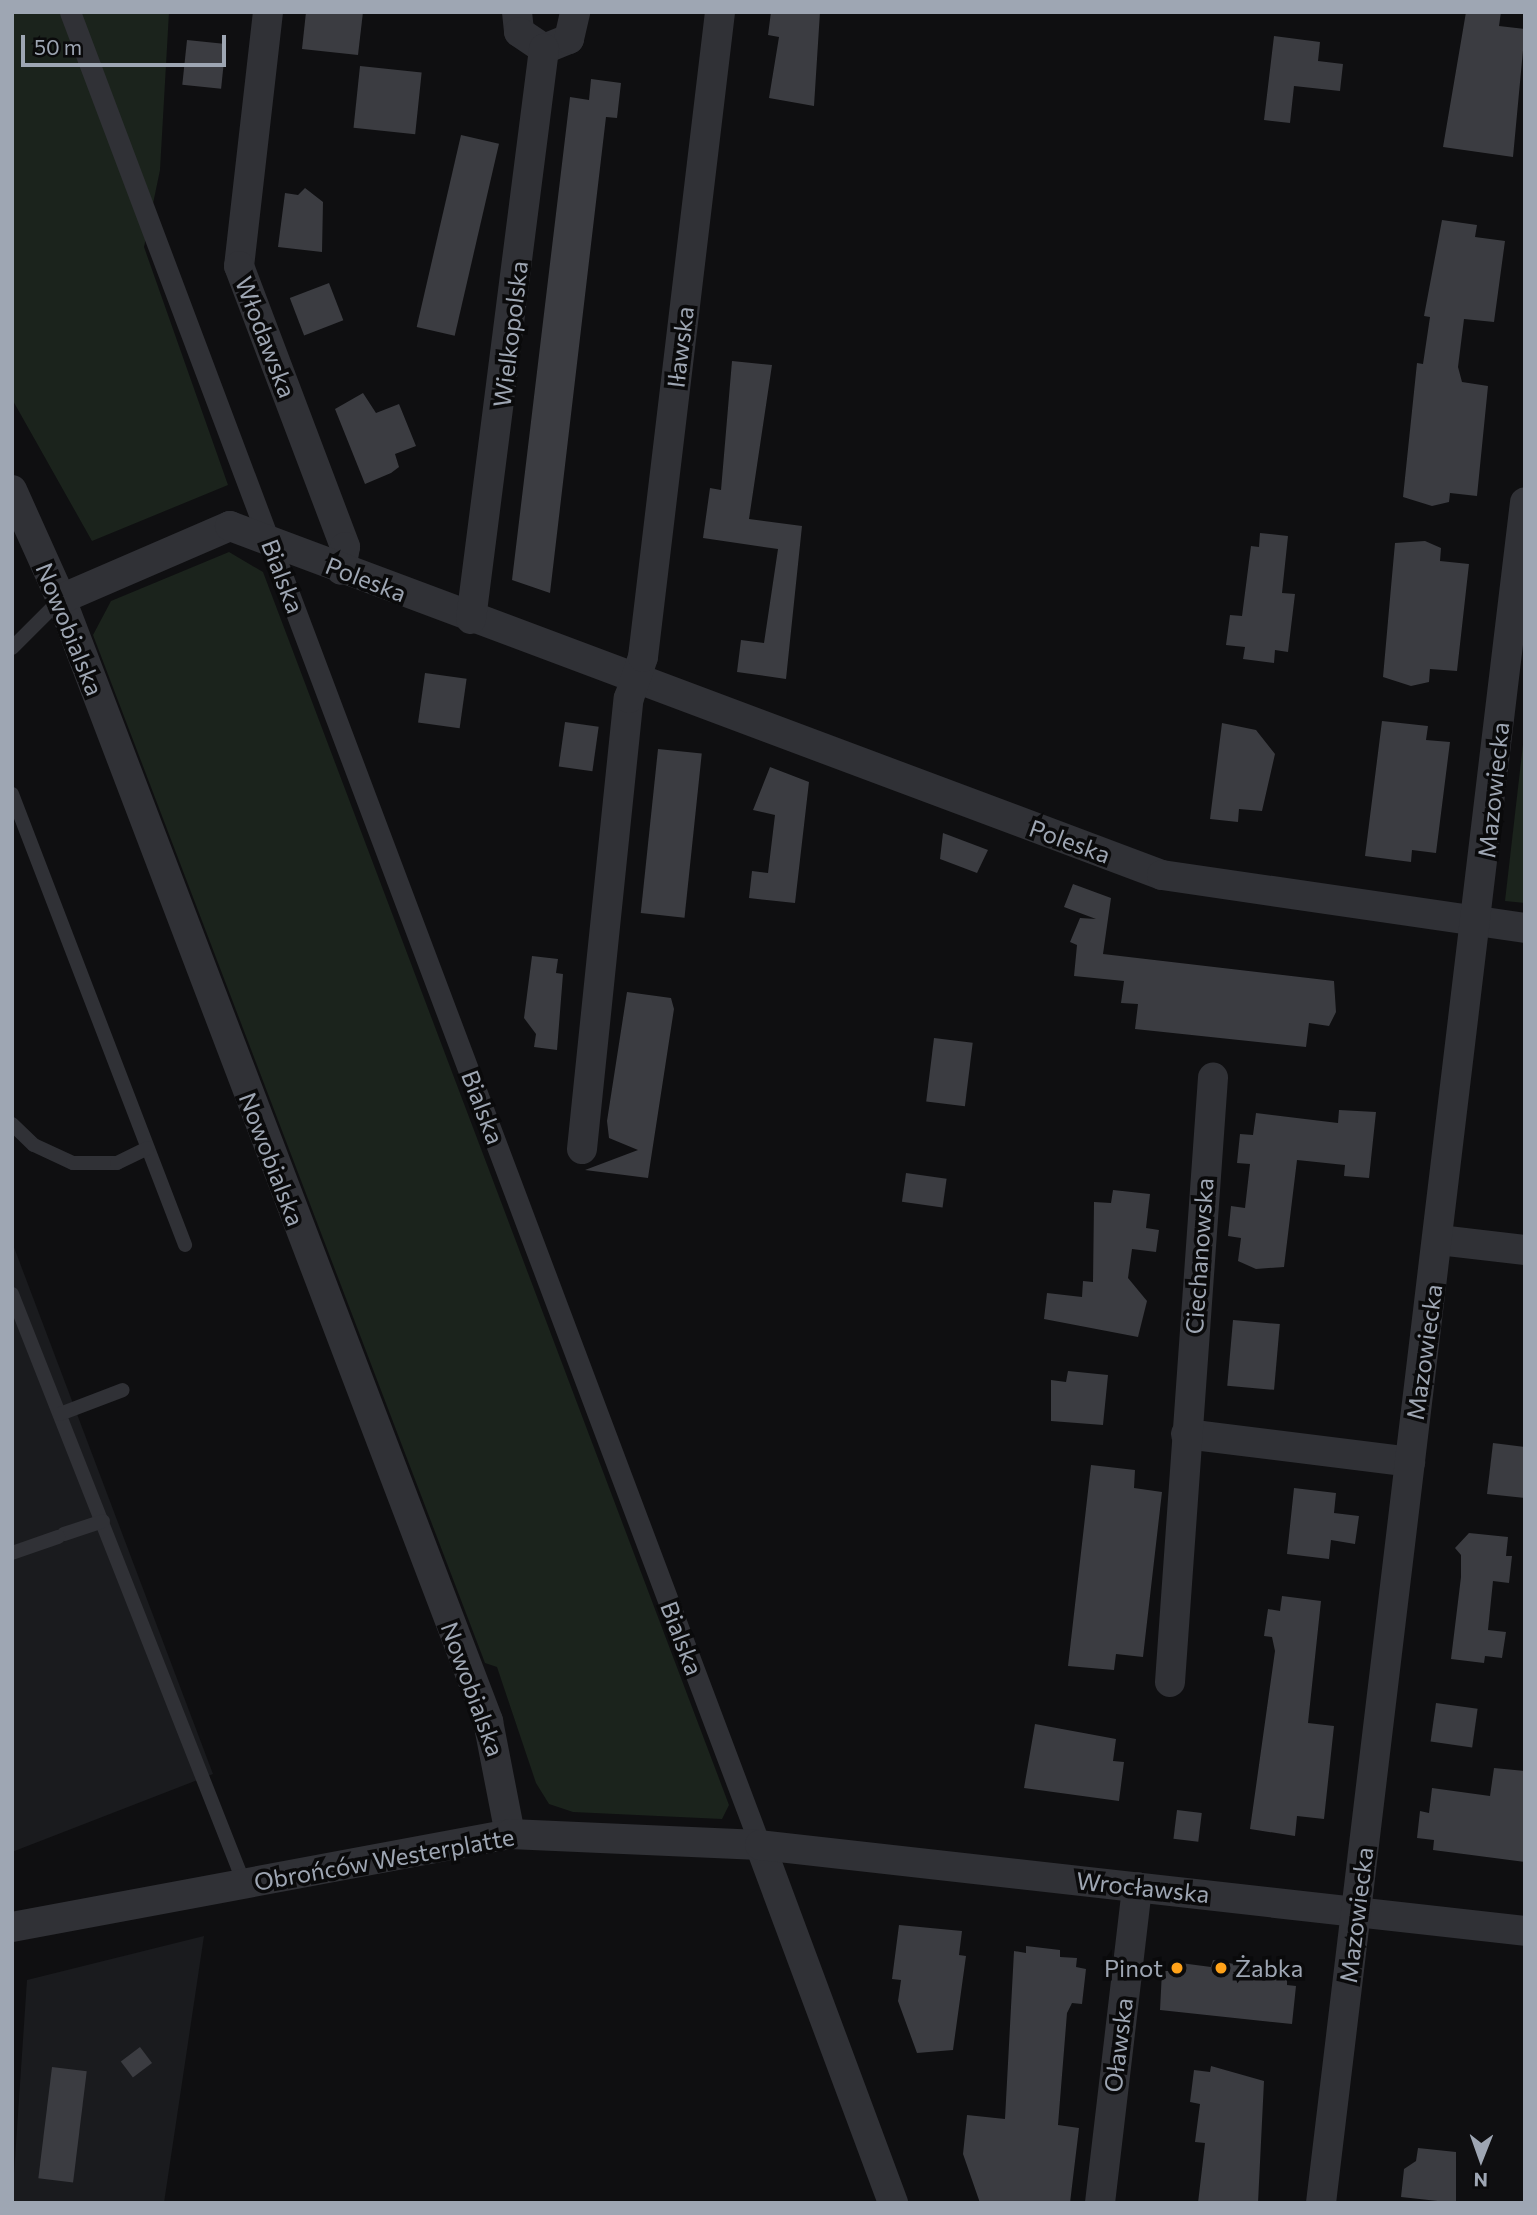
<!DOCTYPE html>
<html>
<head>
<meta charset="utf-8">
<style>
	body { margin:0 }
	#map { position:relative; width:1537px; height:2215px; overflow:hidden; background:#0f0f11; font-family:Commissioner,sans-serif }
	div>[style] { position:absolute }
	.built>* { inset:0; background:#1a1b1e }
	.green>* { inset:0; background:#1b231c }
	.building>* { inset:0; background:#3b3c41; transform-origin:0 0 }
	.service>* { height:14px; margin:-7px; padding:0 7px; transform-origin:7px; border-radius:7px; background:#303136 }
	.pedestrian>* { height:21px; margin:-10.5px; padding:0 10.5px; transform-origin:10.5px; border-radius:10.5px; background:#303136 }
	.minor>* { height:30px; margin:-15px; padding:0 15px; transform-origin:15px; border-radius:15px; background:#303136 }
	.dots>* { width:19px; height:19px; translate:-50% -50%; box-sizing:border-box; border:4px solid #0a0a0b; border-radius:50% }
	span { translate:-50% -50%; white-space:nowrap; text-align:center; line-height:1.15; -webkit-text-stroke:7px #0a0a0b; paint-order:stroke }
	.street-label { font-size:24px; color:#9ea6b3 }
	.poi-label { font-size:24px; color:#9ea6b3 }
	.right { translate:-100% -50%; text-align:right }
	.left { translate:0 -50%; text-align:left }
	.frame { position:absolute; inset:0; border:14px solid #9ea6b3; pointer-events:none }
	.north { position:absolute; left:1446px; top:2124px; width:70px; height:70px; -webkit-text-stroke:5px #0a0a0b; paint-order:stroke; rotate:181deg; font-size:19px; font-weight:700; line-height:28px; text-align:center; color:#9ea6b3 }
	.north::after { content:''; display:block; margin:auto; width:24px; height:32px; background:#9ea6b3; clip-path:polygon(50% 0,100% 100%,50% 72%,0 100%) }
	.scale { position:absolute; left:21px; top:35px; width:205px; height:32px; box-sizing:border-box; border:4px solid #9ea6b3; border-top:0; padding-left:9px; font-size:21px; line-height:24px; white-space:nowrap; color:#9ea6b3; -webkit-text-stroke:5px #0a0a0b; paint-order:stroke }
</style>
</head>
<body>
<div id="map">
	<div class="built">
		<div style="clip-path:polygon(12px 1242px,213px 1774px,12px 1852px)"></div>
		<div style="clip-path:polygon(204px 1936px,164px 2203px,12px 2203px,27px 1980px)"></div>
	</div>
	<div class="green">
		<div style="clip-path:polygon(12px 12px,169px 12px,160px 170px,144px 247px,228px 485px,92px 541px,12px 399px)"></div>
		<div style="clip-path:polygon(229px 552px,263px 572px,729px 1805px,722px 1819px,573px 1812px,549px 1804px,536px 1783px,497px 1667px,485px 1663px,93px 635px,111px 601px)"></div>
		<div style="clip-path:polygon(1525px 727px,1525px 903px,1505px 901px)"></div>
	</div>
	<div class="building">
		<div style="clip-path:polygon(306px 12px,363px 12px,358px 55px,302px 49px)"></div>
		<div style="clip-path:polygon(771px 12px,820px 12px,814px 106px,769px 98px,779px 37px,768px 35px)"></div>
		<div style="clip-path:polygon(1466px 12px,1501px 12px,1499px 26px,1525px 29px,1513px 157px,1443px 147px)"></div>
		<div style="clip-path:polygon(1274px 36px,1320px 42px,1318px 61px,1343px 64px,1340px 91px,1294px 86px,1290px 123px,1264px 120px)"></div>
		<div style="left:187px;top:40px;width:39px;height:45px;rotate:6deg"></div>
		<div style="left:360px;top:66px;width:62px;height:62px;rotate:6deg"></div>
		<div style="clip-path:polygon(591px 79px,621px 83px,617px 118px,606px 117px,550px 593px,512px 580px,570px 97px,589px 100px)"></div>
		<div style="left:461px;top:135px;width:39px;height:197px;rotate:13deg"></div>
		<div style="clip-path:polygon(305px 188px,323px 202px,322px 252px,278px 247px,285px 193px,298px 195px)"></div>
		<div style="clip-path:polygon(1442px 220px,1477px 225px,1475px 237px,1505px 241px,1494px 322px,1464px 319px,1458px 367px,1462px 382px,1488px 386px,1477px 496px,1450px 493px,1449px 502px,1432px 506px,1403px 497px,1417px 363px,1423px 364px,1430px 317px,1424px 316px)"></div>
		<div style="left:329px;top:283px;width:40px;height:42px;rotate:69deg"></div>
		<div style="clip-path:polygon(732px 361px,772px 365px,749px 519px,802px 526px,786px 679px,737px 672px,741px 640px,764px 643px,778px 549px,703px 538px,710px 488px,721px 490px)"></div>
		<div style="clip-path:polygon(363px 393px,376px 413px,399px 404px,416px 446px,395px 454px,399px 467px,391px 473px,365px 484px,335px 409px)"></div>
		<div style="clip-path:polygon(1260px 533px,1288px 536px,1282px 593px,1295px 594px,1288px 652px,1275px 650px,1274px 663px,1243px 659px,1245px 647px,1226px 645px,1230px 615px,1242px 616px,1251px 546px,1259px 547px)"></div>
		<div style="clip-path:polygon(1425px 541px,1441px 548px,1440px 561px,1469px 564px,1457px 671px,1430px 669px,1429px 682px,1411px 686px,1383px 677px,1392px 576px,1395px 543px)"></div>
		<div style="left:425px;top:673px;width:42px;height:50px;rotate:8deg"></div>
		<div style="clip-path:polygon(1382px 721px,1428px 726px,1426px 740px,1450px 742px,1436px 853px,1412px 850px,1411px 862px,1365px 856px)"></div>
		<div style="left:565px;top:722px;width:34px;height:45px;rotate:8deg"></div>
		<div style="clip-path:polygon(1222px 723px,1256px 730px,1275px 754px,1262px 811px,1239px 809px,1238px 822px,1210px 819px)"></div>
		<div style="left:658px;top:749px;width:44px;height:165px;rotate:6deg"></div>
		<div style="clip-path:polygon(770px 767px,809px 782px,795px 903px,749px 898px,752px 871px,768px 873px,775px 815px,753px 810px)"></div>
		<div style="clip-path:polygon(943px 833px,988px 850px,977px 873px,940px 859px)"></div>
		<div style="clip-path:polygon(1073px 884px,1111px 898px,1103px 954px,1334px 981px,1336px 1012px,1329px 1026px,1309px 1023px,1306px 1047px,1135px 1029px,1138px 1004px,1121px 1003px,1124px 981px,1074px 976px,1077px 945px,1070px 942px,1080px 918px,1096px 919px,1064px 907px)"></div>
		<div style="clip-path:polygon(532px 956px,558px 959px,556px 973px,563px 974px,557px 1050px,534px 1047px,536px 1034px,524px 1018px)"></div>
		<div style="clip-path:polygon(627px 992px,671px 998px,674px 1009px,648px 1178px,585px 1170px,638px 1150px,609px 1138px,607px 1121px)"></div>
		<div style="left:934px;top:1038px;width:39px;height:64px;rotate:7deg"></div>
		<div style="clip-path:polygon(1339px 1110px,1376px 1112px,1369px 1178px,1344px 1176px,1345px 1165px,1297px 1160px,1284px 1267px,1256px 1269px,1238px 1261px,1241px 1238px,1228px 1236px,1231px 1206px,1245px 1208px,1250px 1164px,1237px 1163px,1240px 1134px,1253px 1135px,1256px 1113px,1338px 1123px)"></div>
		<div style="left:906px;top:1173px;width:41px;height:29px;rotate:8deg"></div>
		<div style="clip-path:polygon(1113px 1190px,1150px 1194px,1146px 1228px,1159px 1230px,1156px 1252px,1132px 1249px,1128px 1278px,1147px 1301px,1138px 1337px,1044px 1319px,1047px 1293px,1082px 1297px,1083px 1281px,1093px 1282px,1094px 1202px,1111px 1203px)"></div>
		<div style="left:1233px;top:1320px;width:47px;height:66px;rotate:5deg"></div>
		<div style="clip-path:polygon(1068px 1371px,1108px 1375px,1103px 1425px,1051px 1421px,1051px 1380px,1066px 1382px)"></div>
		<div style="clip-path:polygon(1493px 1443px,1525px 1447px,1525px 1498px,1487px 1494px)"></div>
		<div style="clip-path:polygon(1091px 1465px,1135px 1470px,1134px 1488px,1162px 1492px,1143px 1657px,1116px 1654px,1114px 1670px,1068px 1666px)"></div>
		<div style="clip-path:polygon(1294px 1488px,1336px 1493px,1334px 1513px,1359px 1516px,1355px 1544px,1331px 1540px,1329px 1559px,1287px 1554px)"></div>
		<div style="clip-path:polygon(1469px 1533px,1508px 1537px,1506px 1556px,1512px 1556px,1509px 1583px,1493px 1581px,1488px 1630px,1506px 1632px,1502px 1658px,1485px 1656px,1484px 1663px,1451px 1659px,1461px 1577px,1461px 1555px,1455px 1548px)"></div>
		<div style="clip-path:polygon(1282px 1596px,1321px 1601px,1308px 1723px,1334px 1726px,1324px 1819px,1297px 1816px,1295px 1836px,1250px 1829px,1275px 1651px,1272px 1637px,1264px 1636px,1268px 1609px,1280px 1611px)"></div>
		<div style="left:1436px;top:1703px;width:42px;height:39px;rotate:8deg"></div>
		<div style="clip-path:polygon(1035px 1724px,1116px 1739px,1113px 1761px,1124px 1762px,1119px 1801px,1024px 1788px)"></div>
		<div style="clip-path:polygon(1494px 1768px,1525px 1771px,1525px 1862px,1433px 1850px,1434px 1840px,1417px 1838px,1420px 1811px,1429px 1813px,1432px 1788px,1490px 1796px)"></div>
		<div style="left:1177px;top:1810px;width:25px;height:29px;rotate:7deg"></div>
		<div style="clip-path:polygon(899px 1925px,962px 1931px,959px 1955px,966px 1956px,953px 2050px,917px 2053px,898px 2001px,901px 1980px,892px 1979px)"></div>
		<div style="clip-path:polygon(1026px 1946px,1060px 1950px,1060px 1957px,1077px 1958px,1076px 1967px,1086px 1969px,1082px 2004px,1072px 2003px,1067px 2013px,1058px 2125px,1079px 2128px,1070px 2203px,980px 2203px,963px 2154px,967px 2115px,1005px 2119px,1014px 1951px,1026px 1953px)"></div>
		<div style="clip-path:polygon(1213px 1960px,1287px 1974px,1287px 1985px,1296px 1986px,1292px 2024px,1160px 2010px,1162px 1971px,1172px 1971px,1173px 1962px,1211px 1967px)"></div>
		<div style="left:140px;top:2047px;width:20px;height:24px;rotate:53deg"></div>
		<div style="clip-path:polygon(1211px 2066px,1264px 2081px,1258px 2203px,1198px 2203px,1205px 2143px,1195px 2142px,1200px 2104px,1190px 2102px,1194px 2070px,1210px 2072px)"></div>
		<div style="left:52px;top:2067px;width:35px;height:112px;rotate:7deg"></div>
		<div style="clip-path:polygon(1418px 2148px,1456px 2152px,1456px 2203px,1401px 2197px,1404px 2169px,1416px 2161px)"></div>
	</div>
	<div class="service">
		<div style="left:12px;top:648px;width:69px;rotate:-45deg"></div>
		<div style="left:12px;top:794px;width:483px;rotate:69deg"></div>
		<div style="left:12px;top:1124px;width:30px;rotate:44deg"></div>
		<div style="left:34px;top:1145px;width:43px;rotate:24.8deg"></div>
		<div style="left:73px;top:1163px;width:44px"></div>
		<div style="left:117px;top:1163px;width:34px;rotate:-26deg"></div>
		<div style="left:12px;top:1294px;width:633px;rotate:68.5deg"></div>
		<div style="left:60px;top:1414px;width:67px;rotate:-20.9deg"></div>
		<div style="left:64px;top:1534px;width:41px;rotate:-18.4deg"></div>
		<div style="left:12px;top:1553px;width:49px;rotate:-19.2deg"></div>
	</div>
	<div class="pedestrian">
		<div style="left:70px;top:12px;width:1959px;rotate:69.37deg"></div>
	</div>
	<div class="minor">
		<div style="left:268px;top:12px;width:256px;rotate:96.5deg"></div>
		<div style="left:239px;top:266px;width:300px;rotate:69.3deg"></div>
		<div style="left:345px;top:547px;width:23px;rotate:100deg"></div>
		<div style="left:517px;top:12px;width:20px;rotate:84deg"></div>
		<div style="left:519px;top:32px;width:30px;rotate:34deg"></div>
		<div style="left:544px;top:49px;width:27px;rotate:-22deg"></div>
		<div style="left:569px;top:39px;width:28px;rotate:-77deg"></div>
		<div style="left:12px;top:490px;width:120px;rotate:65.8deg"></div>
		<div style="left:61px;top:599px;width:1201px;rotate:69.16deg"></div>
		<div style="left:488px;top:1721px;width:115px;rotate:79deg"></div>
		<div style="left:61px;top:599px;width:184px;rotate:-23.4deg"></div>
		<div style="left:230px;top:526px;width:995px;rotate:20.53deg"></div>
		<div style="left:1162px;top:875px;width:367px;rotate:8.3deg"></div>
		<div style="left:471px;top:619px;width:575px;rotate:-82.7deg"></div>
		<div style="left:582px;top:1149px;width:453px;rotate:-84.1deg"></div>
		<div style="left:629px;top:698px;width:43px;rotate:-71.1deg"></div>
		<div style="left:643px;top:657px;width:650px;rotate:-83.19deg"></div>
		<div style="left:1439px;top:1240px;width:87px;rotate:6.6deg"></div>
		<div style="left:1186px;top:1434px;width:226px;rotate:7.1deg"></div>
		<div style="left:1170px;top:1682px;width:606px;rotate:-85.93deg"></div>
		<div style="left:760px;top:1845px;width:382px;rotate:69.6deg"></div>
		<div style="left:12px;top:1927px;width:507px;rotate:-10.58deg"></div>
		<div style="left:510px;top:1834px;width:250px;rotate:2.5deg"></div>
		<div style="left:760px;top:1845px;width:770px;rotate:6.41deg"></div>
		<div style="left:1100px;top:2203px;width:318px;rotate:-83.3deg"></div>
		<div style="left:1321px;top:2203px;width:1713px;rotate:-83.16deg"></div>
	</div>
	<div class="dots">
		<div style="left:1177px;top:1968px;background:#ffa219"></div>
		<div style="left:1221px;top:1968px;background:#ffa219"></div>
	</div>
	<div class="street-label">
		<span style="left:510px;top:334px;rotate:-83deg">Wielkopolska</span>
		<span style="left:266px;top:337px;rotate:69deg">Włodawska</span>
		<span style="left:680px;top:347px;rotate:-83deg">Iławska</span>
		<span style="left:283px;top:576px;rotate:69deg">Bialska</span>
		<span style="left:366px;top:579px;rotate:21deg">Poleska</span>
		<span style="left:70px;top:629px;rotate:68deg">Nowobialska</span>
		<span style="left:1493px;top:790px;rotate:-84deg">Mazowiecka</span>
		<span style="left:1070px;top:841px;rotate:20deg">Poleska</span>
		<span style="left:483px;top:1107px;rotate:69deg">Bialska</span>
		<span style="left:272px;top:1159px;rotate:69deg">Nowobialska</span>
		<span style="left:1199px;top:1256px;rotate:-86deg">Ciechanowska</span>
		<span style="left:1424px;top:1352px;rotate:-82deg">Mazowiecka</span>
		<span style="left:682px;top:1638px;rotate:69deg">Bialska</span>
		<span style="left:473px;top:1689px;rotate:70deg">Nowobialska</span>
		<span style="left:384px;top:1859px;rotate:-10deg">Obrońców Westerplatte</span>
		<span style="left:1143px;top:1887px;rotate:6deg">Wrocławska</span>
		<span style="left:1356px;top:1915px;rotate:-83deg">Mazowiecka</span>
		<span style="left:1118px;top:2045px;rotate:-83deg">Oławska</span>
	</div>
	<div class="poi-label">
		<span class="right" style="left:1163px;top:1968px">Pinot</span>
		<span class="left" style="left:1235px;top:1968px">Żabka</span>
	</div>
	<div class="frame"></div>
	<div class="north">N</div>
	<div class="scale">50 m</div>
</div>
</body>
</html>
